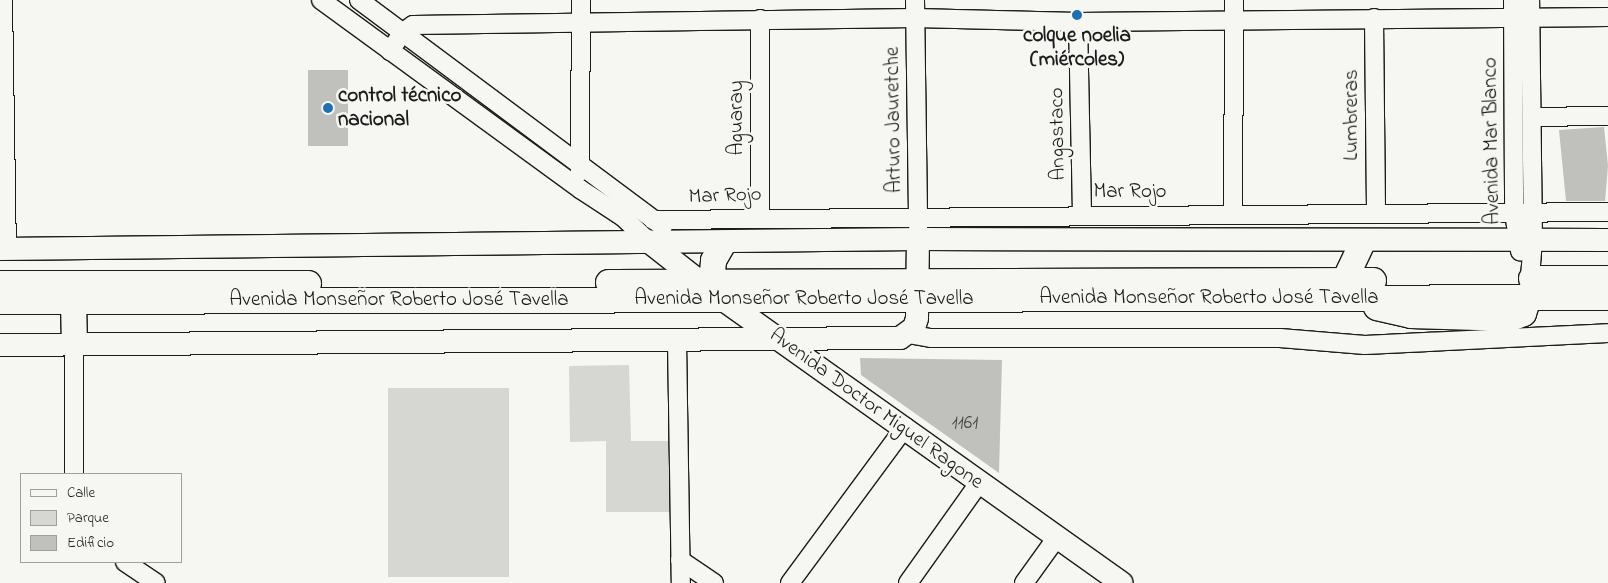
<!DOCTYPE html>
<html>
<head>
<meta charset="utf-8">
<style>
	body { margin:0 }
	#map { position:relative; width:1608px; height:583px; overflow:hidden; background:#f6f6f2; font-family:"Indie Flower",sans-serif }
	div>[style] { position:absolute }
	.green>* { inset:0; background:#d6d6d2; transform-origin:0 0 }
	.building>* { inset:0; background:#c0c0bd; transform-origin:0 0 }
	.roads { filter:drop-shadow(1px 0 #1c1c1c) drop-shadow(-1px 0 #1c1c1c) drop-shadow(0 1px #1c1c1c) drop-shadow(0 -1px #1c1c1c) }
	.minor>* { height:18px; margin:-9px; padding:0 9px; transform-origin:9px; border-radius:9px; background:#f6f6f2 }
	.major>* { height:22px; margin:-11px; padding:0 11px; transform-origin:11px; border-radius:11px; background:#f6f6f2 }
	.highway>* { height:25px; margin:-12.5px; padding:0 12.5px; transform-origin:12.5px; border-radius:12.5px; background:#f6f6f2 }
	.dots>* { width:14px; height:14px; translate:-50% -50%; box-sizing:border-box; border:2px solid #f6f6f2; border-radius:50% }
	span { translate:-50% -50%; white-space:nowrap; text-align:center; line-height:1.15; -webkit-text-stroke:5px #f6f6f2; paint-order:stroke }
	.number-label { font-size:19px; color:#454544 }
	.number-label span { -webkit-text-stroke-width:0 }
	.poi-label { font-size:21px; color:#1c1c1c; font-weight:700 }
	.left { translate:0 -50%; text-align:left }
	.street-label { font-size:21px; color:#1c1c1c }
	.legend { position:absolute; left:20px; top:473px; width:162px; height:90px; box-sizing:border-box; background:#f6f6f2; border:1px solid #9f9f9c; margin:0; padding:6px 9px; list-style:none; font-size:15px; color:#1c1c1c }
	.legend li { display:flex; align-items:center; gap:10px; height:25px }
	.legend b { width:25px; border:1px solid #9f9f9c }
</style>
</head>
<body>
<div id="map">
	<div class="green">
		<div style="clip-path:polygon(629px 365px,631px 441px,670px 441px,670px 512px,606px 512px,606px 441px,570px 442px,569px 366px)"></div>
		<div style="left:388px;top:388px;width:121px;height:189px"></div>
	</div>
	<div class="building">
		<div style="left:308px;top:70px;width:40px;height:76px"></div>
		<div style="clip-path:polygon(1604px 127px,1608px 166px,1605px 201px,1566px 201px,1559px 130px)"></div>
		<div style="clip-path:polygon(860px 358px,1002px 360px,999px 473px,861px 375px)"></div>
	</div>
	<div class="roads">
		<div class="minor">
			<div style="left:3px;top:0;width:249px;rotate:89.1deg"></div>
			<div style="left:321px;top:0;width:321px;rotate:36.1deg"></div>
			<div style="left:580px;top:189px;width:51px;rotate:33.1deg"></div>
			<div style="left:623px;top:217px;width:35px;rotate:44deg"></div>
			<div style="left:359px;top:0;width:379px;rotate:36.7deg"></div>
			<div style="left:915px;top:0;width:227px;rotate:89.2deg"></div>
			<div style="left:1513px;top:0;width:213px;rotate:89.7deg"></div>
			<div style="left:1514px;top:213px;width:39px;rotate:81deg"></div>
			<div style="left:1374px;top:18px;width:195px;rotate:89.4deg"></div>
			<div style="left:760px;top:19px;width:198px;rotate:90deg"></div>
			<div style="left:1078px;top:22px;width:192px;rotate:88.8deg"></div>
			<div style="left:390px;top:51px;width:23px;rotate:-56deg"></div>
			<div style="left:403px;top:32px;width:12px;rotate:-35deg"></div>
			<div style="left:413px;top:25px;width:502px;rotate:-0.8deg"></div>
			<div style="left:915px;top:18px;width:163px;rotate:1.4deg"></div>
			<div style="left:1078px;top:22px;width:530px;rotate:-0.54deg"></div>
			<div style="left:1532px;top:117px;width:76px;rotate:-0.8deg"></div>
			<div style="left:580px;top:172px;width:172px;rotate:-89.7deg"></div>
			<div style="left:1233px;top:214px;width:214px;rotate:-89.7deg"></div>
			<div style="left:653px;top:220px;width:955px;rotate:-0.48deg"></div>
			<div style="left:1529px;top:289px;width:49px;rotate:-85.3deg"></div>
			<div style="left:1533px;top:240px;width:240px;rotate:-90.7deg"></div>
			<div style="left:908px;top:334px;width:23px;rotate:10deg"></div>
			<div style="left:931px;top:338px;width:349px"></div>
			<div style="left:1280px;top:338px;width:85px;rotate:4.7deg"></div>
			<div style="left:1365px;top:345px;width:243px;rotate:-2.8deg"></div>
			<div style="left:677px;top:340px;width:243px;rotate:89.1deg"></div>
			<div style="left:74px;top:345px;width:129px;rotate:90deg"></div>
			<div style="left:680px;top:560px;width:41px;rotate:34.1deg"></div>
			<div style="left:125px;top:562px;width:37px;rotate:34deg"></div>
			<div style="left:790px;top:583px;width:194px;rotate:-53.6deg"></div>
			<div style="left:908px;top:583px;width:123px;rotate:-54.6deg"></div>
			<div style="left:1024px;top:583px;width:57px;rotate:-54.3deg"></div>
		</div>
		<div class="major">
			<div style="left:648px;top:241px;width:94px;rotate:38.1deg"></div>
			<div style="left:722px;top:299px;width:490px;rotate:35.4deg"></div>
			<div style="left:0;top:249px;width:918px;rotate:-0.62deg"></div>
			<div style="left:918px;top:239px;width:690px;rotate:0.08deg"></div>
			<div style="left:0;top:345px;width:900px;rotate:-0.45deg"></div>
			<div style="left:900px;top:338px;width:17px;rotate:-36deg"></div>
			<div style="left:914px;top:328px;width:10px;rotate:-73deg"></div>
			<div style="left:917px;top:318px;width:79px;rotate:-89.3deg"></div>
		</div>
		<div class="highway">
			<div style="left:1531px;top:278px;width:77px"></div>
			<div style="left:1344px;top:280px;width:42px;rotate:-64.7deg"></div>
			<div style="left:608px;top:282px;width:765px;rotate:-0.15deg"></div>
			<div style="left:0;top:283px;width:308px"></div>
			<div style="left:721px;top:296px;width:26px;rotate:-111deg"></div>
			<div style="left:712px;top:272px;width:12px;rotate:-85deg"></div>
			<div style="left:713px;top:260px;width:20px;rotate:-60deg"></div>
			<div style="left:0;top:301px;width:1608px;rotate:-0.14deg"></div>
			<div style="left:73px;top:301px;width:44px;rotate:88.7deg"></div>
			<div style="left:1376px;top:307px;width:35px;rotate:13deg"></div>
			<div style="left:1410px;top:315px;width:100px;rotate:1.7deg"></div>
			<div style="left:1510px;top:318px;width:14px;rotate:-21deg"></div>
			<div style="left:1523px;top:313px;width:19px;rotate:-72deg"></div>
		</div>
	</div>
	<div class="dots">
		<div style="left:1077px;top:15px;background:#1f6fb2"></div>
		<div style="left:328px;top:108px;background:#1f6fb2"></div>
	</div>
	<div class="number-label">
		<span style="left:965px;top:424px">1161</span>
	</div>
	<div class="poi-label">
		<span style="left:1077px;top:48px">colque noelia<br>(miércoles)</span>
		<span class="left" style="left:338px;top:108px">control técnico<br>nacional</span>
	</div>
	<div class="street-label">
		<span style="left:1352px;top:115px;rotate:-90deg">Lumbreras</span>
		<span style="left:737px;top:118px;rotate:-90deg">Aguaray</span>
		<span style="left:894px;top:120px;rotate:-91deg">Arturo Jauretche</span>
		<span style="left:1058px;top:134px;rotate:-91deg">Angastaco</span>
		<span style="left:1492px;top:141px;rotate:-91deg">Avenida Mar Blanco</span>
		<span style="left:1130px;top:192px">Mar Rojo</span>
		<span style="left:725px;top:196px;rotate:-2deg">Mar Rojo</span>
		<span style="left:1209px;top:298px">Avenida Monseñor Roberto José Tavella</span>
		<span style="left:804px;top:299px">Avenida Monseñor Roberto José Tavella</span>
		<span style="left:399px;top:300px">Avenida Monseñor Roberto José Tavella</span>
		<span style="left:876px;top:409px;rotate:36deg">Avenida Doctor Miguel Ragone</span>
	</div>
	<ul class="legend">
	<li><b style="height:6px;background:#f6f6f2"></b>Calle</li>
	<li><b style="height:14px;background:#d6d6d2"></b>Parque</li>
	<li><b style="height:14px;background:#c0c0bd"></b>Edificio</li>
	</ul>
</div>
</body>
</html>
